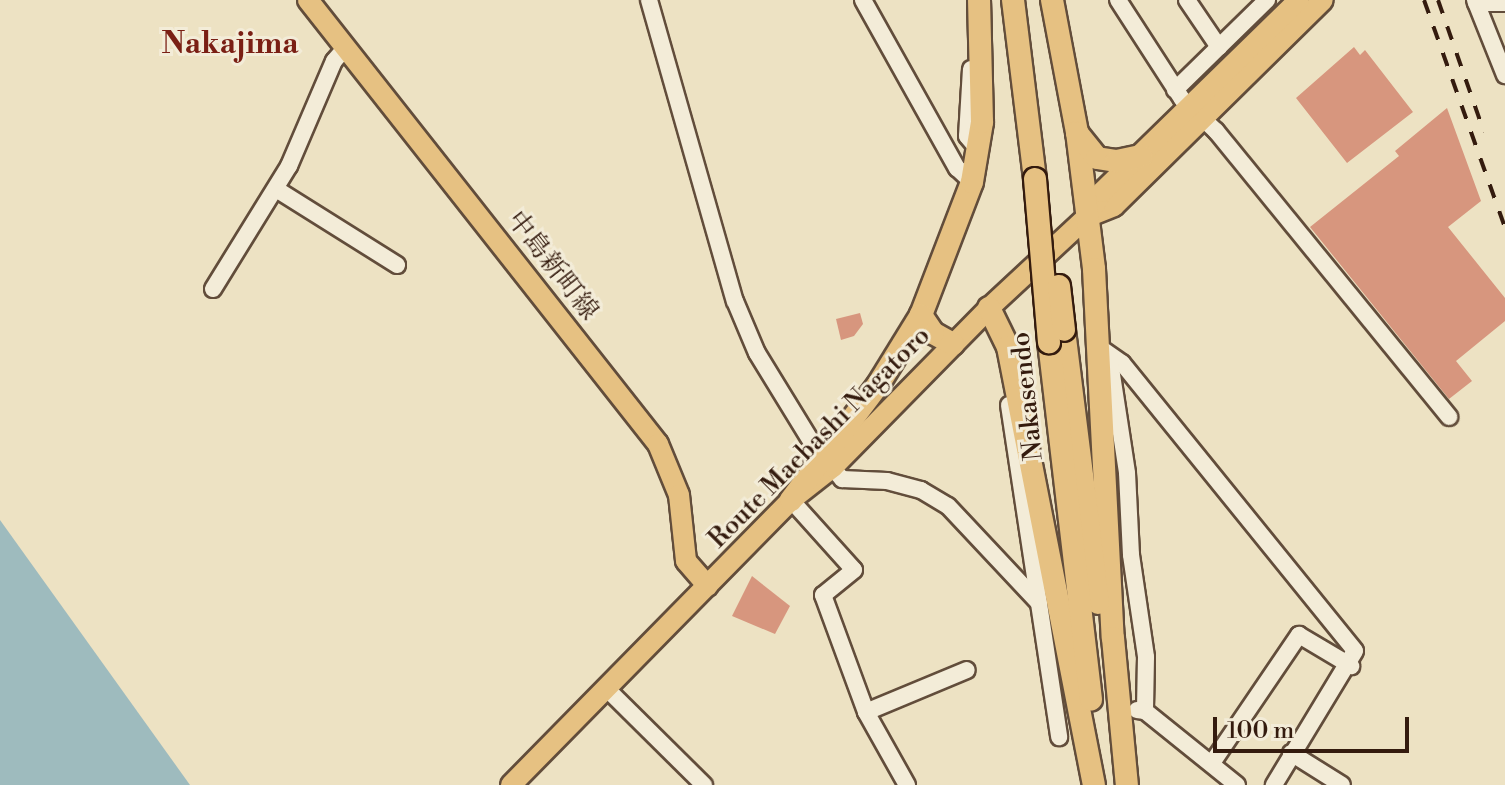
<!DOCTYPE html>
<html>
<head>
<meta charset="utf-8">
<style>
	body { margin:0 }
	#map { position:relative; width:1505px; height:785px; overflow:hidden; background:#ede2c3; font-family:"Libre Bodoni","Noto Serif JP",serif }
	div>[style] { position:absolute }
	.water>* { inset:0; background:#9ebbbe }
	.building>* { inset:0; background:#d7967e }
	.roads { filter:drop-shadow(2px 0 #624d3b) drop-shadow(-2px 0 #624d3b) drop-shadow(0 2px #624d3b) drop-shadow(0 -2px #624d3b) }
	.minor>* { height:16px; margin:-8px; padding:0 8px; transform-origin:8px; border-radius:8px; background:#f3ecd8 }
	.major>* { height:20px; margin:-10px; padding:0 10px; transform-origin:10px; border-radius:10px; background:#e6c182 }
	.highway>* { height:22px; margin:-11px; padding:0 11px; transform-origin:11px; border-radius:11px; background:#e6c182 }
	.rail>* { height:4px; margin-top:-2px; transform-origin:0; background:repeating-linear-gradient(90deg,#341b0e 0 14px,transparent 0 28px) }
	.bridges { filter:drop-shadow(2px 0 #341b0e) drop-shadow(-2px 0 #341b0e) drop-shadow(0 2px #341b0e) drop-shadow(0 -2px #341b0e) }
	.highway-bridge>* { height:22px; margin:-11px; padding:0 11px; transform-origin:11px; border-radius:11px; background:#e6c182 }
	span { translate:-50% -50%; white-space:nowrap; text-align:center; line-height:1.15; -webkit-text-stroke:6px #f3ecd8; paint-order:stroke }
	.street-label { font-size:26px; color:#341b0e }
	.quarter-label { font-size:30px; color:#7a1f14; font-weight:700 }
	.scale { position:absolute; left:1213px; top:717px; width:196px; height:36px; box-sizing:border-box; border:4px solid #341b0e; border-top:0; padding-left:10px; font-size:24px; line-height:28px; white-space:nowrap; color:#341b0e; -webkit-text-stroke:6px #f3ecd8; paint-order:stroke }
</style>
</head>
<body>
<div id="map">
	<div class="water">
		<div style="clip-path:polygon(0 520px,190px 785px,0 785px)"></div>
	</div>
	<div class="building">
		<div style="clip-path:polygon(1354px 47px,1360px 55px,1365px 50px,1413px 112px,1347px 163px,1296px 98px)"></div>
		<div style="clip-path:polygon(1447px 108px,1481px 201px,1448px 227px,1505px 298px,1505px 321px,1456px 361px,1472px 381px,1449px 399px,1310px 227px,1399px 156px,1395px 151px)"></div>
		<div style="clip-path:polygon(860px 313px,863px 324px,854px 336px,841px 340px,836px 319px)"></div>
		<div style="clip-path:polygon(752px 576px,790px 606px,775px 634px,732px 616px)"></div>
	</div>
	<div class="roads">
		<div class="minor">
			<div style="left:649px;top:0;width:313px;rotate:74.1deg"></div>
			<div style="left:735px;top:301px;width:56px;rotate:67.1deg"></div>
			<div style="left:757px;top:353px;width:115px;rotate:58.5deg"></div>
			<div style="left:817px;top:451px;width:38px;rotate:48deg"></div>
			<div style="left:842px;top:479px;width:45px;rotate:2.5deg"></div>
			<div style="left:887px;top:481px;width:35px;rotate:15deg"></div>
			<div style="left:921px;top:490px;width:31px;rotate:31deg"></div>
			<div style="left:948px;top:506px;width:133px;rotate:46.8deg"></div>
			<div style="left:863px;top:0;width:193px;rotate:60.8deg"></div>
			<div style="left:957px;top:168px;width:21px;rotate:43deg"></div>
			<div style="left:1118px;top:0;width:118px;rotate:57.1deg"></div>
			<div style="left:1182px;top:99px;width:47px;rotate:43.3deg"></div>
			<div style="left:1216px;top:131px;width:369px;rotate:50.8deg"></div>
			<div style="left:1187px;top:0;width:57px;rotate:55.8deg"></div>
			<div style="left:1475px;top:0;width:81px;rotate:68.2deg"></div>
			<div style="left:1476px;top:3px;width:29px"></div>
			<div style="left:971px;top:69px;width:67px;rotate:93.4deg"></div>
			<div style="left:967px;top:136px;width:17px;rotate:50deg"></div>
			<div style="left:1175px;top:90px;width:129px;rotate:-44.4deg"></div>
			<div style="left:276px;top:189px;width:143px;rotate:32.1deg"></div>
			<div style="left:213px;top:289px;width:145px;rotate:-58.3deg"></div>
			<div style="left:289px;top:166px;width:114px;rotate:-66.8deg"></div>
			<div style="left:334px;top:61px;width:18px;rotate:-49deg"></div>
			<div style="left:1099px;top:347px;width:28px;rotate:35deg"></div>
			<div style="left:1122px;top:363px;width:370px;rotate:51deg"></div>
			<div style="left:1355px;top:651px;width:157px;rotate:121.2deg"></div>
			<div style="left:1109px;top:355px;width:119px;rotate:81.3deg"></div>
			<div style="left:1127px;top:473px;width:82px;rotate:87.2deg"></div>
			<div style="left:1131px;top:555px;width:103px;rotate:81.6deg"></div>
			<div style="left:1146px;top:657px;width:54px;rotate:91.1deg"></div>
			<div style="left:1009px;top:405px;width:336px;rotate:81.4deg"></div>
			<div style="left:791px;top:500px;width:94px;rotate:48deg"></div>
			<div style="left:854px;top:570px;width:40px;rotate:141deg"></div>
			<div style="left:823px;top:595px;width:125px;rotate:69.8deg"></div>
			<div style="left:866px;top:712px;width:84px;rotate:60.7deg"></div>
			<div style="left:608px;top:690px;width:135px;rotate:44.7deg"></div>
			<div style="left:1137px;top:710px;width:8px;rotate:7deg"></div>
			<div style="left:1145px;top:711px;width:118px;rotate:38.8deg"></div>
			<div style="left:866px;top:712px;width:109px;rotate:-22.6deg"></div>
			<div style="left:1291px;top:753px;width:60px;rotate:32.1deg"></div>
			<div style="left:1212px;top:763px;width:155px;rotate:-55.8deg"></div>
			<div style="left:1299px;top:635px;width:61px;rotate:30.8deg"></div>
		</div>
		<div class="major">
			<div style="left:308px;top:0;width:565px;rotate:51.75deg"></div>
			<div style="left:658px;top:444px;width:55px;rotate:67.6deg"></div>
			<div style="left:679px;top:495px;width:66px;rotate:83.9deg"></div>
			<div style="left:686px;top:561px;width:33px;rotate:49deg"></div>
			<div style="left:1087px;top:217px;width:29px;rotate:-22deg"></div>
			<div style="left:1114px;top:206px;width:293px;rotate:-44.6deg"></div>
			<div style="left:511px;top:785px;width:400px;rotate:-45.5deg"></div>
			<div style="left:791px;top:500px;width:53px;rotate:-38.2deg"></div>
			<div style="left:833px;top:467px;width:223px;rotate:-45.5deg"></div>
			<div style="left:989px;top:308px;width:134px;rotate:-42.9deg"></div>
			<div style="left:1087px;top:217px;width:29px;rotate:-59deg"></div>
			<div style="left:1102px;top:192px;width:275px;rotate:-44.3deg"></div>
		</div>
		<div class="highway">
			<div style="left:1013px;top:0;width:180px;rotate:83deg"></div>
			<div style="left:1052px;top:0;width:134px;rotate:79.3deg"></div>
			<div style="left:1077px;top:132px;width:138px;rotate:82.9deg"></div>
			<div style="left:1094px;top:269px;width:369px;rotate:87.1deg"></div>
			<div style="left:1113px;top:638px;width:148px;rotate:84.6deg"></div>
			<div style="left:1077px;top:133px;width:32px;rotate:51deg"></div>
			<div style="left:1097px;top:158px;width:20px;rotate:9deg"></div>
			<div style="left:1117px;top:161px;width:25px;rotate:-12deg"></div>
			<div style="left:989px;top:308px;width:43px;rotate:64deg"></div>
			<div style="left:1008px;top:347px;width:446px;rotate:78.9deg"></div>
			<div style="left:1064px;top:330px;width:275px;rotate:82.9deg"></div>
			<div style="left:1049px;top:342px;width:360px;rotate:83.3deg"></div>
			<div style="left:953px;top:344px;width:23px;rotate:-151deg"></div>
			<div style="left:933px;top:333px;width:22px;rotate:-124deg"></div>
			<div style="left:921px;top:315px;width:142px;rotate:-69deg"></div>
			<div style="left:972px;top:182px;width:61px;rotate:-80.5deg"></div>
			<div style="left:982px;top:122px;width:122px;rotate:-91.4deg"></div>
			<div style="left:791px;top:500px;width:144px;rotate:-52.9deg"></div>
			<div style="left:878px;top:385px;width:82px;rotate:-58.4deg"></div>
		</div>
	</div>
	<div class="rail">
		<div style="left:1424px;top:0;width:242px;rotate:70.4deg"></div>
		<div style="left:1438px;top:0;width:140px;rotate:70.8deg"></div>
	</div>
	<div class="bridges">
		<div class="highway-bridge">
			<div style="left:1035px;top:179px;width:164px;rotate:85.1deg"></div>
			<div style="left:1059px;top:286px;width:44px;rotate:83.5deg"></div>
		</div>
	</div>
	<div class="street-label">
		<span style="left:552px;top:266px;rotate:52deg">中島新町線</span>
		<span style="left:1028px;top:396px;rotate:-96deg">Nakasendo</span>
		<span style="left:820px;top:438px;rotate:-45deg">Route Maebashi Nagatoro</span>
	</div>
	<div class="quarter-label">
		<span style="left:230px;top:44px">Nakajima</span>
	</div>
	<div class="scale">100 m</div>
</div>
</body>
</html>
